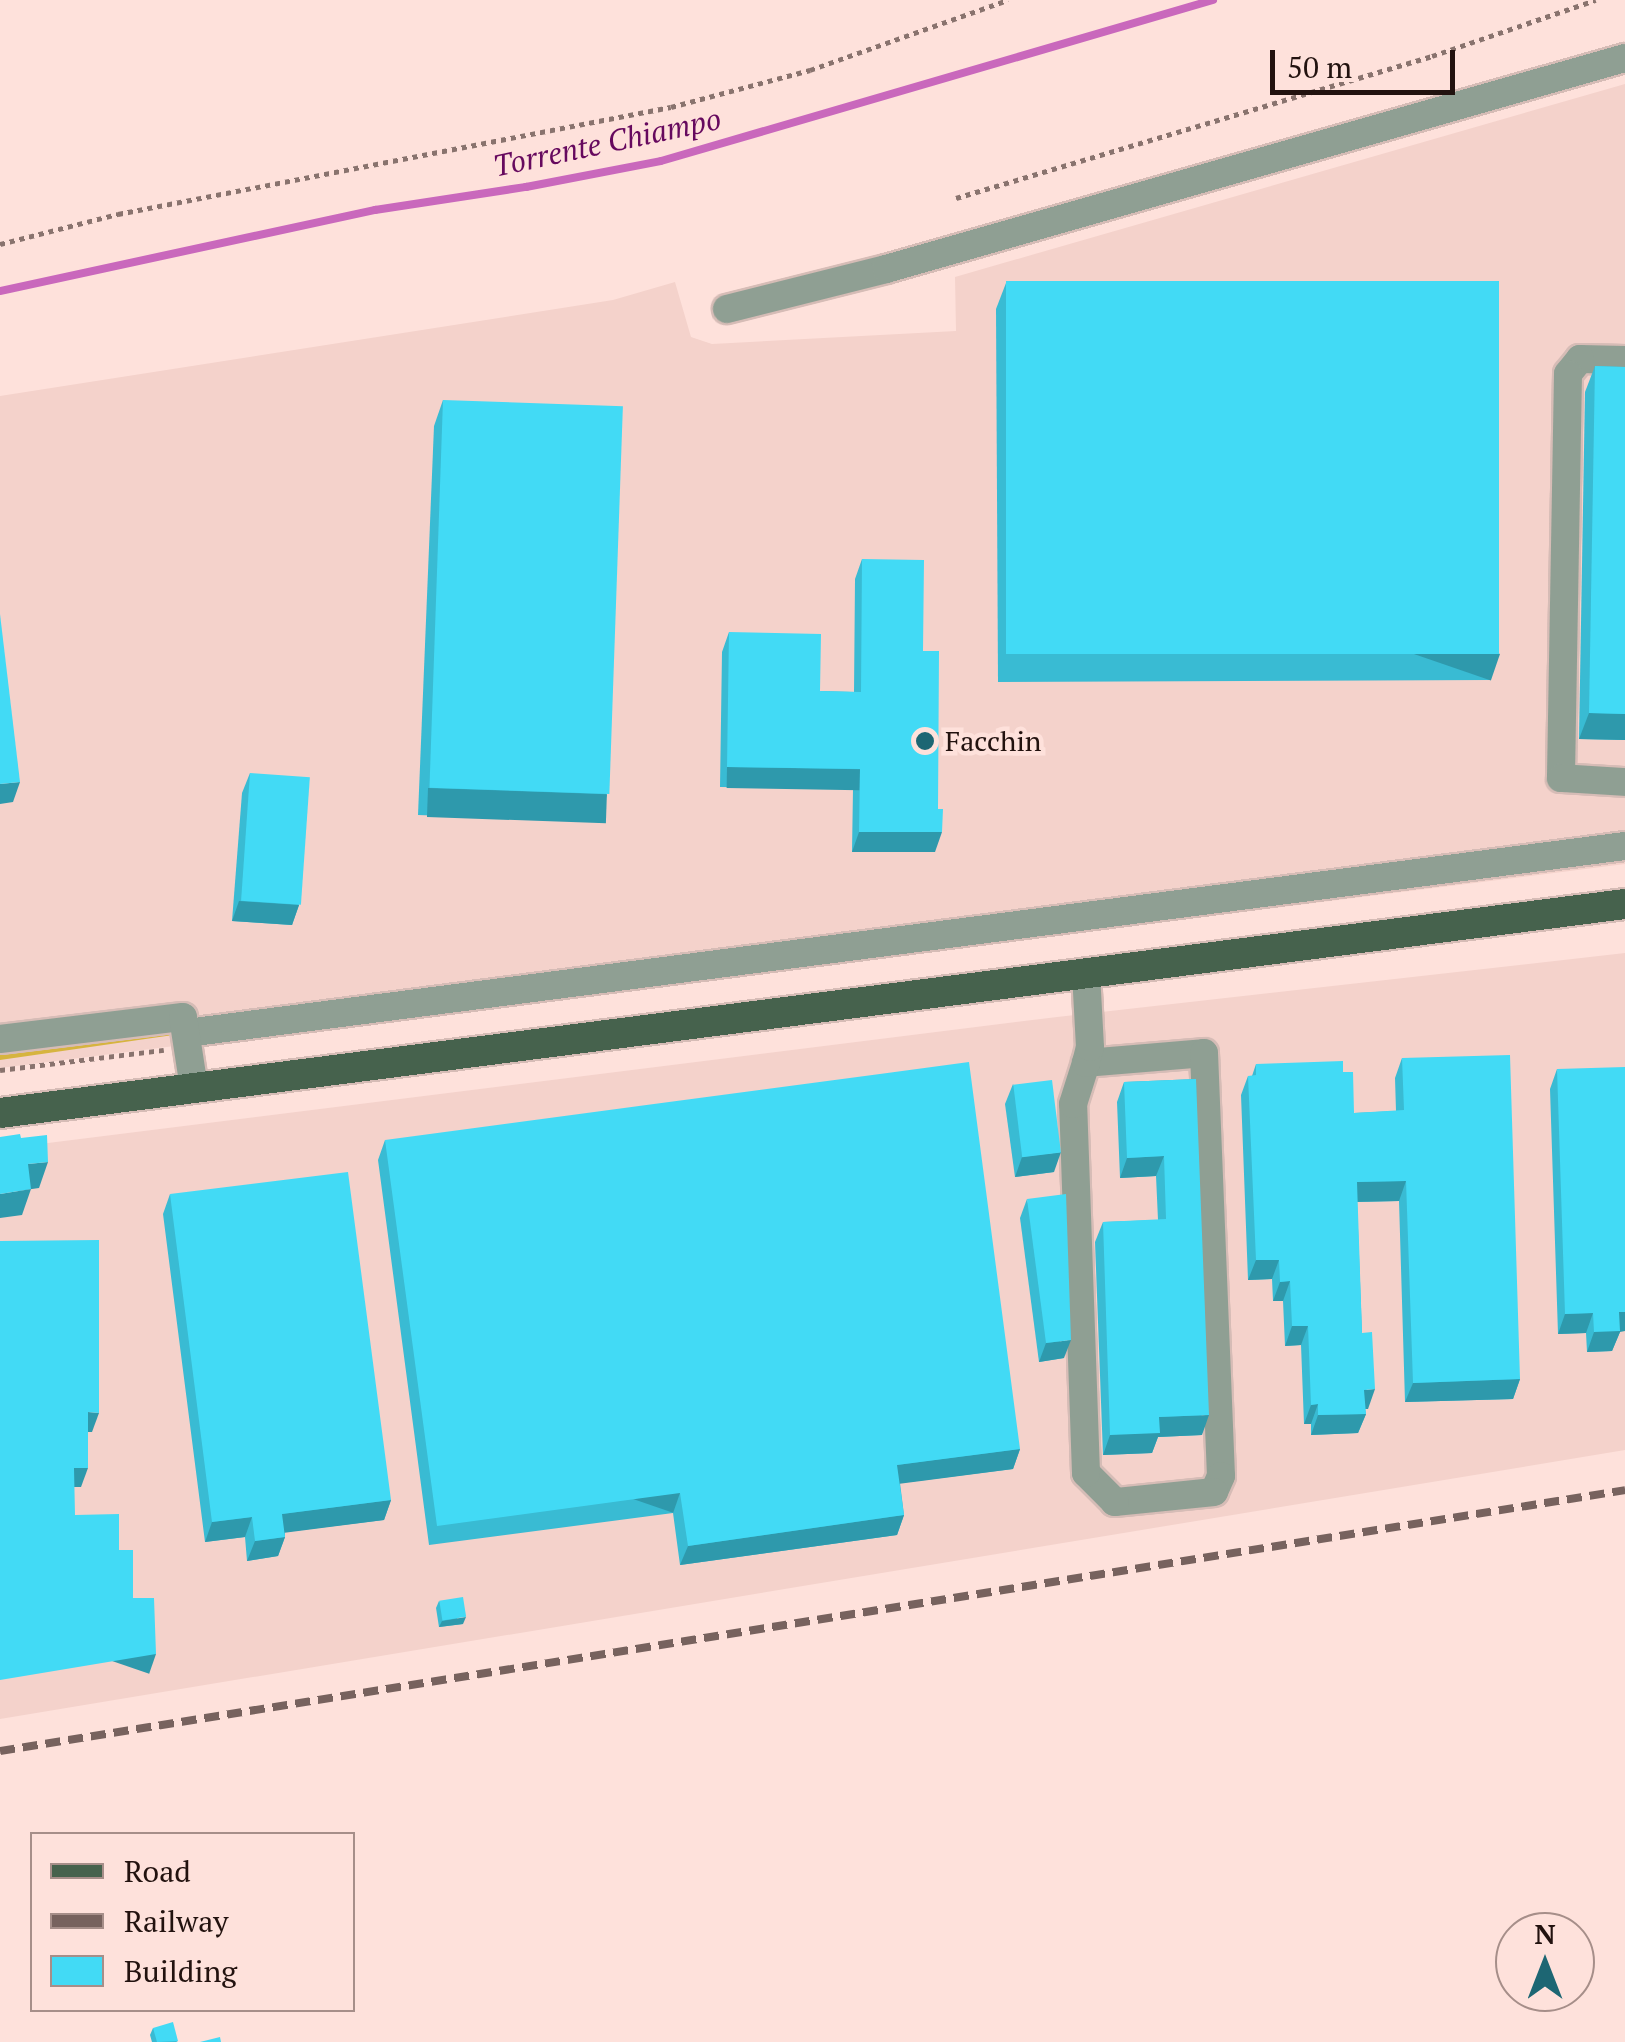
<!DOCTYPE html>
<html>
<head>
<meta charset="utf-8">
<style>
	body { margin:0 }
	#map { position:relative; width:1625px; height:2042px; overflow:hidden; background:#fee1db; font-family:"PT Serif",serif }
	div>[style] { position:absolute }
	.built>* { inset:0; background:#f4d2cb }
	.green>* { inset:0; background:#d6b43f }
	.stream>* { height:8px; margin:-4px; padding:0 4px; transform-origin:4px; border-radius:4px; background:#c968bc }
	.path>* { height:5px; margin-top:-2.5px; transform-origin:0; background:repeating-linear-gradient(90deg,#89736e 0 5px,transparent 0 10px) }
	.roads { filter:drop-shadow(2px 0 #d6bcb6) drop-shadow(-2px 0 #d6bcb6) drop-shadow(0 2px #d6bcb6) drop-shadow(0 -2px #d6bcb6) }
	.minor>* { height:28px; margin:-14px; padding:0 14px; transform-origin:14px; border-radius:14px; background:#8f9f93 }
	.major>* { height:30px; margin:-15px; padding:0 15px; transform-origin:15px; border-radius:15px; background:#46624d }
	.rail>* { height:8px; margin-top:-4px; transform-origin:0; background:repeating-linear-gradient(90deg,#77625e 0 15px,transparent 0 23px) }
	.wall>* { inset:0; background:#39bbd3 }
	.shaded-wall>* { inset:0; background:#2e99ac; transform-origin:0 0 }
	.building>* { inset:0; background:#42daf5; transform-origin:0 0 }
	.dots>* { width:28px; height:28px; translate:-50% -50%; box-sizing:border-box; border:5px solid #fee1db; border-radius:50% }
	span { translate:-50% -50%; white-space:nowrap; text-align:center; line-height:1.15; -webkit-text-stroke:9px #fee1db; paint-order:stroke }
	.poi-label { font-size:28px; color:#22120f }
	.left { translate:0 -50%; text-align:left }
	.water-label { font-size:30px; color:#66095e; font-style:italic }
	.legend { position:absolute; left:30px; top:1832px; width:325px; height:180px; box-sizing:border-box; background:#fee1db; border:2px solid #a68e89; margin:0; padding:12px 18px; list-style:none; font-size:30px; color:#22120f }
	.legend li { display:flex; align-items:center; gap:20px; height:50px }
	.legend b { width:50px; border:2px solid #a68e89 }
	.north { position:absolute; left:1495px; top:1912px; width:100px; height:100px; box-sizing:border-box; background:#fee1db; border:2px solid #a68e89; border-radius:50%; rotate:0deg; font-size:28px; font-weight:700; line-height:40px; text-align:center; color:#22120f }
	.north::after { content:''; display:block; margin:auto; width:35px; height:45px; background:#1d6673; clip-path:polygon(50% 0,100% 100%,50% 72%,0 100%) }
	.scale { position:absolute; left:1270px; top:50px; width:185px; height:45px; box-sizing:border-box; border:5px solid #22120f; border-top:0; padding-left:12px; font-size:30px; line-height:35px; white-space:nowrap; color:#22120f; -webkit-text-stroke:8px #fee1db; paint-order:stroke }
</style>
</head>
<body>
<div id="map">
	<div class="built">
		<div style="clip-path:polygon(1625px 84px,1625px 864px,0 1068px,0 396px,613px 300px,675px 282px,691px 337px,712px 344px,956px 331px,955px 277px)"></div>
		<div style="clip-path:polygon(1625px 953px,1625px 1450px,0 1719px,0 1149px,1057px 1017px)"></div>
	</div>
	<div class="green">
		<div style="clip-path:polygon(183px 1017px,187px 1033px,0 1060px,0 1039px)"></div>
	</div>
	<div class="stream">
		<div style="left:0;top:291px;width:384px;rotate:-12.2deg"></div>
		<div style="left:375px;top:210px;width:153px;rotate:-8.7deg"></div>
		<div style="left:526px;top:187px;width:137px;rotate:-10.9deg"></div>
		<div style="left:661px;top:161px;width:575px;rotate:-16.26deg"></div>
	</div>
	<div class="path">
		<div style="left:956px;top:198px;width:497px;rotate:-16.6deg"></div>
		<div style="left:1432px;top:56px;width:173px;rotate:-18.9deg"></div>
		<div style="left:0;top:244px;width:122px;rotate:-14.3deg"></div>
		<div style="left:118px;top:214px;width:563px;rotate:-10.95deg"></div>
		<div style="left:671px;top:107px;width:144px;rotate:-14.9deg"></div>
		<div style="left:810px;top:70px;width:210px;rotate:-19.5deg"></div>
		<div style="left:0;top:1070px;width:165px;rotate:-7deg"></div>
	</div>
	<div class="roads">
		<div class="minor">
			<div style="left:727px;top:309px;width:164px;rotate:-14.1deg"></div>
			<div style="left:886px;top:269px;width:769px;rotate:-15.94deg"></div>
			<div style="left:1625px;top:360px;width:45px;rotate:-178.7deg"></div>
			<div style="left:1580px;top:359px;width:19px;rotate:129deg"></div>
			<div style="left:1568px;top:374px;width:404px;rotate:91deg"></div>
			<div style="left:1561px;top:778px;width:64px;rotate:3.6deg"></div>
			<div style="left:187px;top:1033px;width:1450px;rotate:-7.41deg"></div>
			<div style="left:0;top:1039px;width:184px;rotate:-6.9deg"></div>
			<div style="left:183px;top:1017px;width:72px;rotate:81.2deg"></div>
			<div style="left:1086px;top:1063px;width:118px;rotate:-4.8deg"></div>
			<div style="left:1204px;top:1053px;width:423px;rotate:87.7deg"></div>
			<div style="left:1221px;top:1476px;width:17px;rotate:114deg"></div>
			<div style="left:1214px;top:1492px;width:100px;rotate:174.2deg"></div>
			<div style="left:1115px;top:1502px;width:41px;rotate:-135deg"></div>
			<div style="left:1086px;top:1473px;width:369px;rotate:-92deg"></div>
			<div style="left:1073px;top:1104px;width:43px;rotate:-72.4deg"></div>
			<div style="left:1086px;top:1063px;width:16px;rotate:-76deg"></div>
			<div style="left:1090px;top:1047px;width:73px;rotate:-93.1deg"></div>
		</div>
		<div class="major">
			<div style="left:0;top:1113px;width:1638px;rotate:-7.33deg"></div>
		</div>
	</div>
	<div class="rail">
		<div style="left:0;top:1751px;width:1646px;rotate:-9.12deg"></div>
	</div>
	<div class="wall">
		<div style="clip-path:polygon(1006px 283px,1491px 680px,998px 682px,996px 309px)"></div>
		<div style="clip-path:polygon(1595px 366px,1625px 367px,1625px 740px,1579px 739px,1585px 392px)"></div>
		<div style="clip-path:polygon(443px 400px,607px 795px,598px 822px,418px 815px,434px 426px)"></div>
		<div style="clip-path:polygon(862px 559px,923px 651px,935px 852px,852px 852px,853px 789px,720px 787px,722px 652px,729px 632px,820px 691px,854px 692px,855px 579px)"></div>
		<div style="clip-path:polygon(250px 773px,299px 905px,292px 925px,232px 921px,242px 793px)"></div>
		<div style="clip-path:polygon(1402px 1058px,1520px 1379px,1513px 1399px,1405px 1402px,1399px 1201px,1357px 1202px,1362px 1333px,1368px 1409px,1365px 1409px,1366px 1414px,1358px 1433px,1311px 1435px,1311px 1424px,1304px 1424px,1301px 1345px,1285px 1346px,1283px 1301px,1273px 1301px,1272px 1279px,1248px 1280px,1241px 1095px,1248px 1076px,1252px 1076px,1256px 1064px,1343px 1072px,1354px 1113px,1396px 1111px,1395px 1078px)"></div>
		<div style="clip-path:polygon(1557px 1069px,1620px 1332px,1612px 1351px,1587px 1352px,1586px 1333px,1558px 1334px,1550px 1089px)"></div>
		<div style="clip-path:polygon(1196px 1079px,1202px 1435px,1158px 1437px,1152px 1453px,1103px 1455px,1095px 1242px,1103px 1222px,1158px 1220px,1156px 1176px,1120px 1178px,1117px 1102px,1124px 1082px)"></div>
		<div style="clip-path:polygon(1013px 1084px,1054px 1172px,1015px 1177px,1005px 1104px)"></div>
		<div style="clip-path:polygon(385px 1140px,1020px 1449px,1013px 1469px,900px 1483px,904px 1515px,897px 1535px,680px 1565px,673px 1513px,429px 1545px,378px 1160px)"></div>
		<div style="clip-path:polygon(170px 1194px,391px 1500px,384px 1520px,285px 1532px,285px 1537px,278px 1556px,247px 1561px,245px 1537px,205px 1542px,163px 1214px)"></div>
		<div style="clip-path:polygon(1027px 1199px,1064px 1358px,1039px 1362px,1020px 1218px)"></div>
		<div style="clip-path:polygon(439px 1601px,463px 1624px,439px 1627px,436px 1608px)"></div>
		<div style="clip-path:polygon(153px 2028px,178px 2042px,152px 2042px,150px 2035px)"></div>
	</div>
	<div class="shaded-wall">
		<div style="left:1500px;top:654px;width:28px;height:493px;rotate:109deg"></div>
		<div style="clip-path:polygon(1589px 713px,1625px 714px,1625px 740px,1579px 739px)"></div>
		<div style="left:727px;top:767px;width:133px;height:21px;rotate:1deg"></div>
		<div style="clip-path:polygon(20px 782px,13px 802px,0 804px,0 784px)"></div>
		<div style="left:428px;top:788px;width:179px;height:29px;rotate:2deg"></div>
		<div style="clip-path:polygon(859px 832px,942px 832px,935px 852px,852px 852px)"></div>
		<div style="clip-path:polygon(239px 901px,299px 905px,292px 925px,232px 921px)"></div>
		<div style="clip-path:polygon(1061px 1152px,1054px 1172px,1015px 1177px,1022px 1157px)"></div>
		<div style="clip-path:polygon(1164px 1156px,1156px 1176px,1120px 1178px,1127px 1158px)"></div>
		<div style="clip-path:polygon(48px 1162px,39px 1188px,18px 1191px,28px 1164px)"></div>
		<div style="clip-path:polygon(1406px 1181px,1399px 1201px,1350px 1202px,1357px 1182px)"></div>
		<div style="clip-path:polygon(31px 1189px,22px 1215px,0 1218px,0 1194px)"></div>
		<div style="clip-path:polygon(1256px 1260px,1279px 1260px,1272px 1279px,1248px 1280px)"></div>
		<div style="clip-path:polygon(1290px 1281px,1283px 1301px,1273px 1301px,1280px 1282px)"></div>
		<div style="clip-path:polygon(1619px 1312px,1625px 1312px,1625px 1331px,1620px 1332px,1612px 1351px,1587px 1352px,1594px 1332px)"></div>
		<div style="clip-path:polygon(1593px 1313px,1586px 1333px,1558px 1334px,1565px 1314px)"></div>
		<div style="clip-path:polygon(1292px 1326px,1308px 1326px,1301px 1345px,1285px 1346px)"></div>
		<div style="clip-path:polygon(1071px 1340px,1064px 1358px,1039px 1362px,1046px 1343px)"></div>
		<div style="clip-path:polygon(1520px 1379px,1513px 1399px,1405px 1402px,1413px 1383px)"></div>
		<div style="clip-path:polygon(1375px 1389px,1368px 1409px,1357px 1409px,1364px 1390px)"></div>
		<div style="clip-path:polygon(1318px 1404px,1311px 1424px,1304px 1424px,1311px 1405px)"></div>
		<div style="clip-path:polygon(88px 1412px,99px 1413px,92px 1432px,81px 1432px)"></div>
		<div style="clip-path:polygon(1366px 1414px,1358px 1433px,1311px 1435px,1318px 1415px)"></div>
		<div style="clip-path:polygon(1209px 1415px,1202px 1435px,1158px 1437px,1152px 1453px,1103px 1455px,1110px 1435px,1159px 1417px)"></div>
		<div style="clip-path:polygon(1020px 1449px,1013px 1469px,890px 1485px,897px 1465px)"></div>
		<div style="clip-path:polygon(74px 1468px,88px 1468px,81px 1487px,67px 1487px)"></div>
		<div style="left:680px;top:1493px;width:21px;height:245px;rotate:109deg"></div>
		<div style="clip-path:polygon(391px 1500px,384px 1520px,275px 1534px,282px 1514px)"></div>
		<div style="clip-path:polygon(904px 1515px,897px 1535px,680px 1565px,688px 1546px)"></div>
		<div style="clip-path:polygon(252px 1517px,245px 1537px,205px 1542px,212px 1522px)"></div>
		<div style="clip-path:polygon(285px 1537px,278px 1556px,247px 1561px,255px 1541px)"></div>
		<div style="clip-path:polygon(466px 1617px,463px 1624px,439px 1627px,442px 1621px)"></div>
		<div style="left:156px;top:1654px;width:21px;height:158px;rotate:109deg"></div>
	</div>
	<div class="building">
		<div style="left:1499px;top:281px;width:373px;height:493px;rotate:90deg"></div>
		<div style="clip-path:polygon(1595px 366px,1625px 367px,1625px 714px,1589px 713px)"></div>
		<div style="left:443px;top:400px;width:180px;height:388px;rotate:2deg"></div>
		<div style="clip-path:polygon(862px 559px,924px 560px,923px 651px,939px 651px,938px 809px,943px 809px,942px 832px,859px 832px,860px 769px,727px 767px,729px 632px,821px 634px,820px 691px,861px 692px)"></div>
		<div style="clip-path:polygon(0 614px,20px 782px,0 784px)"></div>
		<div style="left:250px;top:773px;width:60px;height:128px;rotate:4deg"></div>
		<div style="clip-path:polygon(1510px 1055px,1520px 1379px,1413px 1383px,1406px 1181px,1357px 1182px,1362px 1333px,1372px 1332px,1375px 1389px,1364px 1390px,1366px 1414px,1318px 1415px,1318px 1404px,1311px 1405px,1308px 1326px,1292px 1326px,1290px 1281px,1280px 1282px,1279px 1260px,1256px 1260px,1248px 1076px,1256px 1075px,1256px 1064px,1343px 1061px,1343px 1072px,1353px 1072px,1354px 1113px,1404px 1110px,1402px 1058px)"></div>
		<div style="clip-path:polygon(969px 1062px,1020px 1449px,897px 1465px,904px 1515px,688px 1546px,680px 1493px,437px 1526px,385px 1140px)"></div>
		<div style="clip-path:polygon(1625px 1067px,1625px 1312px,1619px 1312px,1620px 1331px,1594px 1332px,1593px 1313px,1565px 1314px,1557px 1069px)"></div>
		<div style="clip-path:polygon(1196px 1079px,1209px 1415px,1159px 1417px,1160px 1433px,1110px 1435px,1103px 1222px,1166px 1219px,1164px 1156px,1127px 1158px,1124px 1082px)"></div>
		<div style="left:1052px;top:1080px;width:73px;height:39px;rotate:83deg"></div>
		<div style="clip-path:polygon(20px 1134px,21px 1138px,47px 1135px,48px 1162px,28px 1164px,31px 1189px,0 1194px,0 1137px)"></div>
		<div style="clip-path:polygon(348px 1172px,391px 1500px,282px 1514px,285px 1537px,255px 1541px,252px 1517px,212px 1522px,170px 1194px)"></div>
		<div style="clip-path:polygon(1066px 1194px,1071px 1340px,1046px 1343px,1027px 1199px)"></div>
		<div style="clip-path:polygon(99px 1240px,99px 1413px,88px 1412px,88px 1468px,74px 1468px,75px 1515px,119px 1514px,119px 1550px,133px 1550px,133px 1598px,154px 1598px,156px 1654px,0 1680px,0 1241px)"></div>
		<div style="left:463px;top:1597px;width:20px;height:24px;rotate:81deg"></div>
		<div style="clip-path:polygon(173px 2022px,178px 2041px,157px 2042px,153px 2028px)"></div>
		<div style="clip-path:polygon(220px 2037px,221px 2042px,200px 2042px)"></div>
	</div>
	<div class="dots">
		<div style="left:925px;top:741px;background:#1d6673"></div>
	</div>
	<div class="poi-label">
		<span class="left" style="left:945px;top:741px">Facchin</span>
	</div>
	<div class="water-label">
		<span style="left:607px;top:142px;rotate:-12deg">Torrente Chiampo</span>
	</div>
	<ul class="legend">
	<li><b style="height:12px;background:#46624d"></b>Road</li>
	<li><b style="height:12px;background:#77625e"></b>Railway</li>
	<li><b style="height:28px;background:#42daf5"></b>Building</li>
	</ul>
	<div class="north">N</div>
	<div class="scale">50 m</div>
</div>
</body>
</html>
